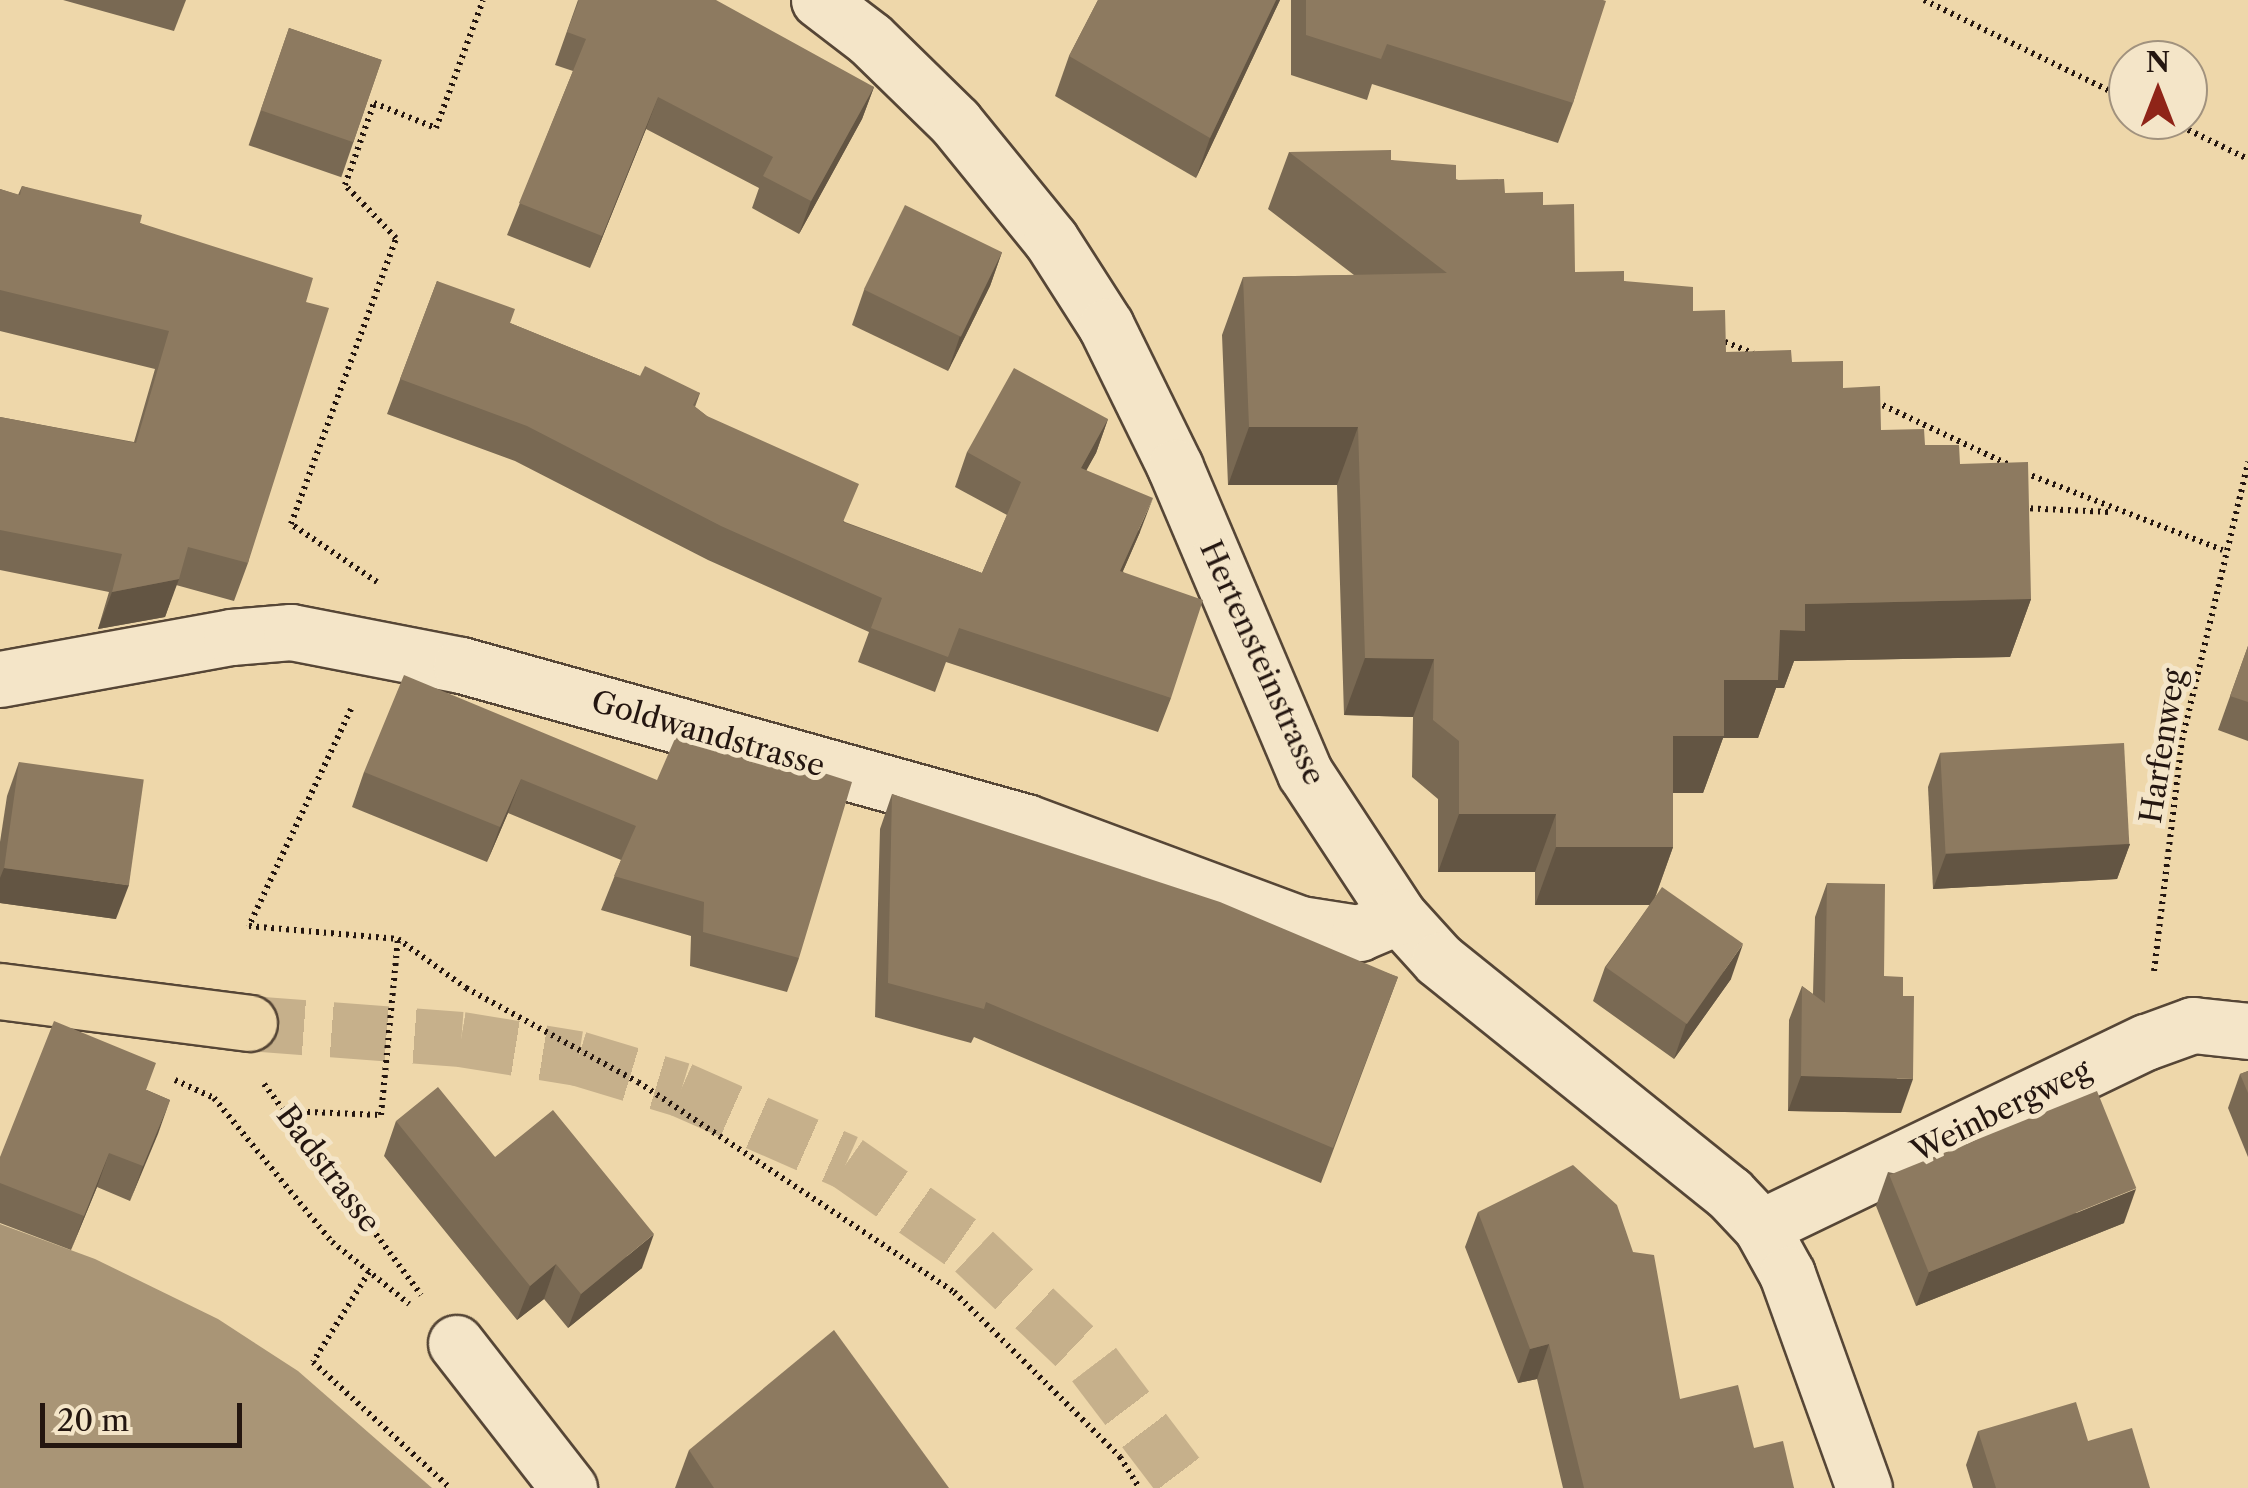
<!DOCTYPE html>
<html>
<head>
<meta charset="utf-8">
<style>
	body { margin:0 }
	#map { position:relative; width:2248px; height:1488px; overflow:hidden; background:#eed7aa; font-family:"Libre Caslon Text",serif }
	div>[style] { position:absolute }
	.water>* { inset:0; background:#a99576 }
	.major-tunnel>* { height:55px; margin-top:-27.5px; transform-origin:0; background:repeating-linear-gradient(90deg,#c6b08b 0 55px,transparent 0 83px) }
	.path>* { height:6px; margin-top:-3px; transform-origin:0; background:repeating-linear-gradient(90deg,#241610 0 2.5px,transparent 0 7.5px) }
	.roads { filter:drop-shadow(2px 0 #564636) drop-shadow(-2px 0 #564636) drop-shadow(0 2px #564636) drop-shadow(0 -2px #564636) }
	.minor>* { height:55px; margin:-27.5px; padding:0 27.5px; transform-origin:27.5px; border-radius:27.5px; background:#f4e5c8 }
	.major>* { height:55px; margin:-27.5px; padding:0 27.5px; transform-origin:27.5px; border-radius:27.5px; background:#eed7aa }
	.wall>* { inset:0; background:#796953; transform-origin:0 0 }
	.shaded-wall>* { inset:0; background:#635543 }
	.building>* { inset:0; background:#8d7a60; transform-origin:0 0 }
	span { translate:-50% -50%; white-space:nowrap; text-align:center; line-height:1.15; -webkit-text-stroke:10px #f4e5c8; paint-order:stroke }
	.street-label { font-size:30px; color:#241610 }
	.north { position:absolute; left:2108px; top:40px; width:100px; height:100px; box-sizing:border-box; background:#f4e5c8; border:2px solid #a1927e; border-radius:50%; rotate:0deg; font-size:28px; font-weight:700; line-height:40px; text-align:center; color:#241610 }
	.north::after { content:''; display:block; margin:auto; width:35px; height:45px; background:#8f2418; clip-path:polygon(50% 0,100% 100%,50% 72%,0 100%) }
	.scale { position:absolute; left:40px; top:1403px; width:202px; height:45px; box-sizing:border-box; border:5px solid #241610; border-top:0; padding-left:12px; font-size:30px; line-height:35px; white-space:nowrap; color:#241610; -webkit-text-stroke:8px #f4e5c8; paint-order:stroke }
</style>
</head>
<body>
<div id="map">
	<div class="water">
		<div style="clip-path:polygon(0 1224px,95px 1259px,218px 1319px,298px 1371px,432px 1488px,0 1488px)"></div>
	</div>
	<div class="major-tunnel">
		<div style="left:249px;top:1023px;width:213px;rotate:4.3deg"></div>
		<div style="left:461px;top:1039px;width:119px;rotate:9.2deg"></div>
		<div style="left:578px;top:1058px;width:108px;rotate:16.8deg"></div>
		<div style="left:681px;top:1089px;width:181px;rotate:23.7deg"></div>
		<div style="left:847px;top:1162px;width:155px;rotate:35deg"></div>
		<div style="left:974px;top:1251px;width:165px;rotate:43.3deg"></div>
		<div style="left:1094px;top:1364px;width:156px;rotate:52.8deg"></div>
	</div>
	<div class="path">
		<div style="left:1924px;top:0;width:227px;rotate:26.1deg"></div>
		<div style="left:2168px;top:120px;width:89px;rotate:26deg"></div>
		<div style="left:1718px;top:339px;width:38px;rotate:22deg"></div>
		<div style="left:1876px;top:402px;width:147px;rotate:25.3deg"></div>
		<div style="left:2025px;top:473px;width:212px;rotate:21.3deg"></div>
		<div style="left:2023px;top:508px;width:87px;rotate:2.6deg"></div>
		<div style="left:377px;top:582px;width:104px;rotate:-146deg"></div>
		<div style="left:291px;top:524px;width:305px;rotate:-69.8deg"></div>
		<div style="left:396px;top:238px;width:74px;rotate:-133.9deg"></div>
		<div style="left:345px;top:185px;width:87px;rotate:-70.5deg"></div>
		<div style="left:374px;top:103px;width:67px;rotate:22deg"></div>
		<div style="left:436px;top:128px;width:136px;rotate:-69.8deg"></div>
		<div style="left:351px;top:709px;width:240px;rotate:115.2deg"></div>
		<div style="left:249px;top:926px;width:150px;rotate:5deg"></div>
		<div style="left:398px;top:939px;width:84px;rotate:35.8deg"></div>
		<div style="left:466px;top:988px;width:196px;rotate:28.7deg"></div>
		<div style="left:638px;top:1082px;width:379px;rotate:33.6deg"></div>
		<div style="left:954px;top:1292px;width:234px;rotate:44.8deg"></div>
		<div style="left:1120px;top:1457px;width:36px;rotate:58deg"></div>
		<div style="left:2154px;top:971px;width:233px;rotate:-83.1deg"></div>
		<div style="left:2182px;top:740px;width:286px;rotate:-76.6deg"></div>
		<div style="left:175px;top:1080px;width:43px;rotate:24.8deg"></div>
		<div style="left:214px;top:1098px;width:186px;rotate:50.7deg"></div>
		<div style="left:332px;top:1242px;width:99px;rotate:38.8deg"></div>
		<div style="left:264px;top:1084px;width:263px;rotate:53.3deg"></div>
		<div style="left:285px;top:1111px;width:96px;rotate:2.4deg"></div>
		<div style="left:381px;top:1115px;width:177px;rotate:-84.5deg"></div>
		<div style="left:369px;top:1272px;width:106px;rotate:121.9deg"></div>
		<div style="left:313px;top:1362px;width:186px;rotate:42.6deg"></div>
	</div>
	<div class="roads">
		<div class="minor">
			<div style="left:819px;top:0;width:64px;rotate:37.4deg"></div>
			<div style="left:870px;top:39px;width:119px;rotate:44.3deg"></div>
			<div style="left:955px;top:122px;width:152px;rotate:50.9deg"></div>
			<div style="left:1051px;top:240px;width:102px;rotate:57.4deg"></div>
			<div style="left:1106px;top:326px;width:157px;rotate:63.9deg"></div>
			<div style="left:1175px;top:467px;width:332px;rotate:67deg"></div>
			<div style="left:1305px;top:773px;width:171px;rotate:56.7deg"></div>
			<div style="left:1399px;top:916px;width:59px;rotate:47.7deg"></div>
			<div style="left:1439px;top:960px;width:372px;rotate:38.8deg"></div>
			<div style="left:1729px;top:1193px;width:47px;rotate:46.7deg"></div>
			<div style="left:1761px;top:1227px;width:54px;rotate:61deg"></div>
			<div style="left:1787px;top:1274px;width:227px;rotate:70.2deg"></div>
			<div style="left:0;top:679px;width:235px;rotate:-10.3deg"></div>
			<div style="left:231px;top:637px;width:60px;rotate:-4.8deg"></div>
			<div style="left:291px;top:632px;width:173px;rotate:11deg"></div>
			<div style="left:461px;top:665px;width:586px;rotate:15.53deg"></div>
			<div style="left:1026px;top:822px;width:292px;rotate:20.4deg"></div>
			<div style="left:1300px;top:924px;width:60px;rotate:8.7deg"></div>
			<div style="left:1359px;top:933px;width:43px;rotate:-23deg"></div>
			<div style="left:1761px;top:1227px;width:427px;rotate:-25.7deg"></div>
			<div style="left:2146px;top:1042px;width:50px;rotate:-19.9deg"></div>
			<div style="left:2193px;top:1025px;width:55px;rotate:6.2deg"></div>
			<div style="left:456px;top:1343px;width:184px;rotate:52.1deg"></div>
		</div>
		<div class="major">
			<div style="left:0;top:991px;width:251px;rotate:7.3deg"></div>
		</div>
	</div>
	<div class="wall">
		<div style="clip-path:polygon(63px 0,186px 0,174px 31px)"></div>
		<div style="clip-path:polygon(578px 0,874px 87px,862px 119px,799px 234px,752px 208px,759px 188px,646px 129px,590px 268px,507px 235px,573px 71px,555px 65px)"></div>
		<div style="clip-path:polygon(1098px 0,1280px 0,1196px 178px,1055px 96px,1069px 56px)"></div>
		<div style="clip-path:polygon(1291px 0,1603px 0,1573px 103px,1558px 143px,1372px 84px,1367px 100px,1291px 75px)"></div>
		<div style="left:289px;top:28px;width:98px;height:124px;rotate:19deg"></div>
		<div style="clip-path:polygon(1289px 152px,1391px 160px,1543px 205px,1575px 272px,1624px 281px,1693px 311px,1726px 352px,1792px 362px,1843px 388px,1881px 430px,1925px 445px,1960px 464px,2031px 599px,2010px 657px,1794px 661px,1784px 688px,1776px 688px,1758px 738px,1723px 738px,1703px 793px,1673px 793px,1673px 847px,1655px 898px,1731px 979px,1674px 1059px,1593px 1001px,1605px 967px,1650px 905px,1535px 905px,1535px 872px,1438px 872px,1438px 799px,1412px 777px,1413px 717px,1344px 715px,1337px 485px,1228px 485px,1222px 335px,1243px 277px,1354px 275px,1268px 209px)"></div>
		<div style="clip-path:polygon(22px 186px,140px 223px,306px 302px,248px 563px,234px 601px,176px 585px,165px 617px,98px 629px,109px 592px,0 570px,0 417px,134px 442px,155px 369px,0 331px,0 189px,18px 195px)"></div>
		<div style="clip-path:polygon(1002px 252px,990px 286px,948px 371px,852px 325px,864px 290px)"></div>
		<div style="clip-path:polygon(437px 281px,510px 323px,640px 376px,700px 393px,695px 407px,845px 522px,982px 573px,1007px 515px,955px 487px,967px 452px,1108px 419px,1096px 453px,1086px 470px,1140px 532px,1123px 571px,1171px 698px,1158px 732px,946px 662px,935px 692px,858px 662px,869px 632px,708px 560px,515px 461px,387px 414px)"></div>
		<div style="clip-path:polygon(2248px 646px,2248px 741px,2218px 730px)"></div>
		<div style="clip-path:polygon(1940px 753px,2130px 844px,2117px 879px,1933px 889px,1928px 787px)"></div>
		<div style="clip-path:polygon(19px 762px,116px 919px,0 903px,0 842px,7px 796px)"></div>
		<div style="clip-path:polygon(364px 772px,657px 780px,799px 958px,787px 992px,690px 966px,691px 936px,601px 910px,621px 860px,508px 813px,487px 862px,352px 807px)"></div>
		<div style="clip-path:polygon(892px 794px,1398px 977px,1321px 1183px,974px 1037px,971px 1043px,875px 1017px,880px 829px)"></div>
		<div style="clip-path:polygon(1827px 883px,1884px 976px,1901px 1113px,1788px 1111px,1789px 1020px,1802px 986px,1813px 994px,1815px 917px)"></div>
		<div style="clip-path:polygon(2248px 1071px,2248px 1157px,2228px 1108px,2240px 1074px)"></div>
		<div style="clip-path:polygon(147px 1090px,170px 1100px,130px 1201px,97px 1187px,71px 1250px,0 1223px,0 1157px)"></div>
		<div style="clip-path:polygon(396px 1121px,495px 1157px,642px 1268px,568px 1328px,544px 1299px,517px 1320px,384px 1156px)"></div>
		<div style="clip-path:polygon(1888px 1172px,2124px 1223px,1916px 1306px,1876px 1206px)"></div>
		<div style="clip-path:polygon(1478px 1212px,1680px 1399px,1754px 1448px,1794px 1488px,1563px 1488px,1537px 1379px,1518px 1383px,1465px 1247px)"></div>
		<div style="clip-path:polygon(1978px 1431px,2088px 1441px,2150px 1488px,1973px 1488px,1966px 1465px)"></div>
		<div style="clip-path:polygon(689px 1450px,949px 1488px,675px 1488px)"></div>
	</div>
	<div class="shaded-wall">
		<div style="clip-path:polygon(1276px 0,1280px 0,1196px 178px,1210px 138px)"></div>
		<div style="clip-path:polygon(874px 87px,862px 119px,799px 234px,811px 201px)"></div>
		<div style="clip-path:polygon(658px 97px,646px 129px,590px 268px,602px 236px)"></div>
		<div style="clip-path:polygon(1002px 252px,990px 286px,948px 371px,960px 336px)"></div>
		<div style="clip-path:polygon(1108px 419px,1096px 453px,1069px 502px,1081px 468px)"></div>
		<div style="clip-path:polygon(1249px 427px,1358px 427px,1337px 485px,1228px 485px)"></div>
		<div style="clip-path:polygon(1153px 498px,1140px 532px,1108px 605px,1120px 571px)"></div>
		<div style="clip-path:polygon(179px 579px,165px 617px,98px 629px,112px 592px)"></div>
		<div style="clip-path:polygon(2031px 599px,2010px 657px,1794px 661px,1784px 688px,1776px 688px,1758px 738px,1723px 738px,1703px 793px,1652px 793px,1673px 736px,1724px 680px,1780px 630px,1805px 604px)"></div>
		<div style="clip-path:polygon(1365px 658px,1434px 659px,1413px 717px,1344px 715px)"></div>
		<div style="clip-path:polygon(521px 779px,508px 813px,487px 862px,500px 827px)"></div>
		<div style="clip-path:polygon(1459px 814px,1556px 814px,1535px 872px,1438px 872px)"></div>
		<div style="clip-path:polygon(2130px 844px,2117px 879px,1933px 889px,1946px 854px)"></div>
		<div style="clip-path:polygon(1556px 847px,1673px 847px,1652px 905px,1535px 905px)"></div>
		<div style="clip-path:polygon(4px 868px,129px 885px,116px 919px,0 903px,0 878px)"></div>
		<div style="clip-path:polygon(1743px 944px,1731px 979px,1674px 1059px,1686px 1024px)"></div>
		<div style="clip-path:polygon(1801px 1076px,1913px 1079px,1901px 1113px,1788px 1111px)"></div>
		<div style="clip-path:polygon(170px 1100px,158px 1134px,130px 1201px,143px 1166px)"></div>
		<div style="clip-path:polygon(109px 1153px,97px 1187px,71px 1250px,84px 1216px)"></div>
		<div style="clip-path:polygon(2136px 1189px,2124px 1223px,1916px 1306px,1929px 1272px)"></div>
		<div style="clip-path:polygon(654px 1234px,642px 1268px,568px 1328px,581px 1294px)"></div>
		<div style="clip-path:polygon(556px 1264px,544px 1299px,517px 1320px,530px 1286px)"></div>
		<div style="clip-path:polygon(1549px 1344px,1537px 1379px,1518px 1383px,1530px 1349px)"></div>
	</div>
	<div class="building">
		<div style="clip-path:polygon(579px 0,716px 0,874px 87px,811px 201px,763px 176px,773px 157px,658px 97px,602px 236px,519px 203px,586px 39px,567px 32px)"></div>
		<div style="clip-path:polygon(1098px 0,1276px 0,1210px 138px,1069px 56px)"></div>
		<div style="clip-path:polygon(1306px 0,1603px 0,1606px 1px,1573px 103px,1387px 44px,1381px 59px,1306px 35px)"></div>
		<div style="left:289px;top:28px;width:98px;height:87px;rotate:19deg"></div>
		<div style="clip-path:polygon(1391px 150px,1391px 160px,1456px 165px,1456px 180px,1504px 179px,1505px 193px,1543px 192px,1543px 205px,1574px 204px,1575px 272px,1624px 271px,1624px 281px,1693px 287px,1693px 311px,1725px 310px,1726px 352px,1791px 350px,1792px 362px,1843px 361px,1843px 388px,1880px 386px,1881px 430px,1924px 429px,1925px 445px,1959px 445px,1960px 464px,2028px 462px,2031px 599px,1805px 604px,1805px 631px,1780px 630px,1778px 680px,1724px 680px,1724px 736px,1673px 736px,1673px 847px,1556px 847px,1556px 814px,1459px 814px,1459px 741px,1433px 720px,1434px 659px,1365px 658px,1358px 427px,1249px 427px,1243px 277px,1447px 273px,1289px 152px)"></div>
		<div style="clip-path:polygon(22px 186px,142px 215px,140px 223px,313px 278px,306px 302px,329px 308px,248px 563px,188px 547px,179px 579px,112px 592px,122px 554px,0 530px,0 417px,136px 443px,169px 331px,0 290px,0 189px,20px 195px)"></div>
		<div style="left:905px;top:205px;width:108px;height:94px;rotate:26deg"></div>
		<div style="clip-path:polygon(437px 281px,515px 309px,510px 323px,640px 376px,645px 366px,700px 393px,693px 405px,707px 416px,859px 484px,843px 522px,982px 573px,1021px 482px,967px 452px,1014px 368px,1108px 419px,1081px 468px,1153px 498px,1120px 571px,1203px 600px,1171px 698px,959px 628px,948px 657px,871px 628px,882px 598px,721px 526px,527px 426px,400px 379px)"></div>
		<div style="clip-path:polygon(2248px 646px,2248px 702px,2230px 696px)"></div>
		<div style="clip-path:polygon(404px 675px,657px 780px,680px 727px,852px 782px,799px 958px,703px 932px,704px 902px,614px 876px,636px 826px,521px 779px,500px 827px,364px 772px)"></div>
		<div style="left:2124px;top:743px;width:101px;height:184px;rotate:87deg"></div>
		<div style="left:19px;top:762px;width:126px;height:107px;rotate:8deg"></div>
		<div style="clip-path:polygon(892px 794px,1220px 902px,1398px 977px,1333px 1148px,986px 1002px,984px 1009px,888px 983px)"></div>
		<div style="clip-path:polygon(1827px 883px,1885px 884px,1884px 976px,1903px 977px,1903px 996px,1914px 996px,1913px 1079px,1801px 1076px,1802px 986px,1825px 1003px)"></div>
		<div style="left:1662px;top:887px;width:99px;height:98px;rotate:35deg"></div>
		<div style="clip-path:polygon(54px 1021px,156px 1063px,146px 1090px,170px 1100px,143px 1166px,109px 1153px,84px 1216px,0 1183px,0 1157px)"></div>
		<div style="clip-path:polygon(2248px 1071px,2248px 1093px,2240px 1074px)"></div>
		<div style="clip-path:polygon(438px 1087px,495px 1157px,553px 1110px,654px 1234px,581px 1294px,556px 1264px,530px 1286px,396px 1121px)"></div>
		<div style="left:2097px;top:1091px;width:105px;height:224px;rotate:68deg"></div>
		<div style="clip-path:polygon(1573px 1165px,1617px 1205px,1633px 1252px,1654px 1255px,1680px 1399px,1738px 1385px,1754px 1448px,1783px 1441px,1794px 1488px,1584px 1488px,1549px 1344px,1530px 1349px,1478px 1212px)"></div>
		<div style="clip-path:polygon(834px 1330px,949px 1488px,714px 1488px,689px 1450px)"></div>
		<div style="clip-path:polygon(2076px 1402px,2088px 1441px,2132px 1428px,2150px 1488px,1996px 1488px,1978px 1431px)"></div>
	</div>
	<div class="street-label">
		<span style="left:1262px;top:663px;rotate:66deg">Hertensteinstrasse</span>
		<span style="left:708px;top:734px;rotate:16deg">Goldwandstrasse</span>
		<span style="left:2163px;top:746px;rotate:-81deg">Harfenweg</span>
		<span style="left:2001px;top:1111px;rotate:-26deg">Weinbergweg</span>
		<span style="left:328px;top:1169px;rotate:53deg">Badstrasse</span>
	</div>
	<div class="north">N</div>
	<div class="scale">20 m</div>
</div>
</body>
</html>
